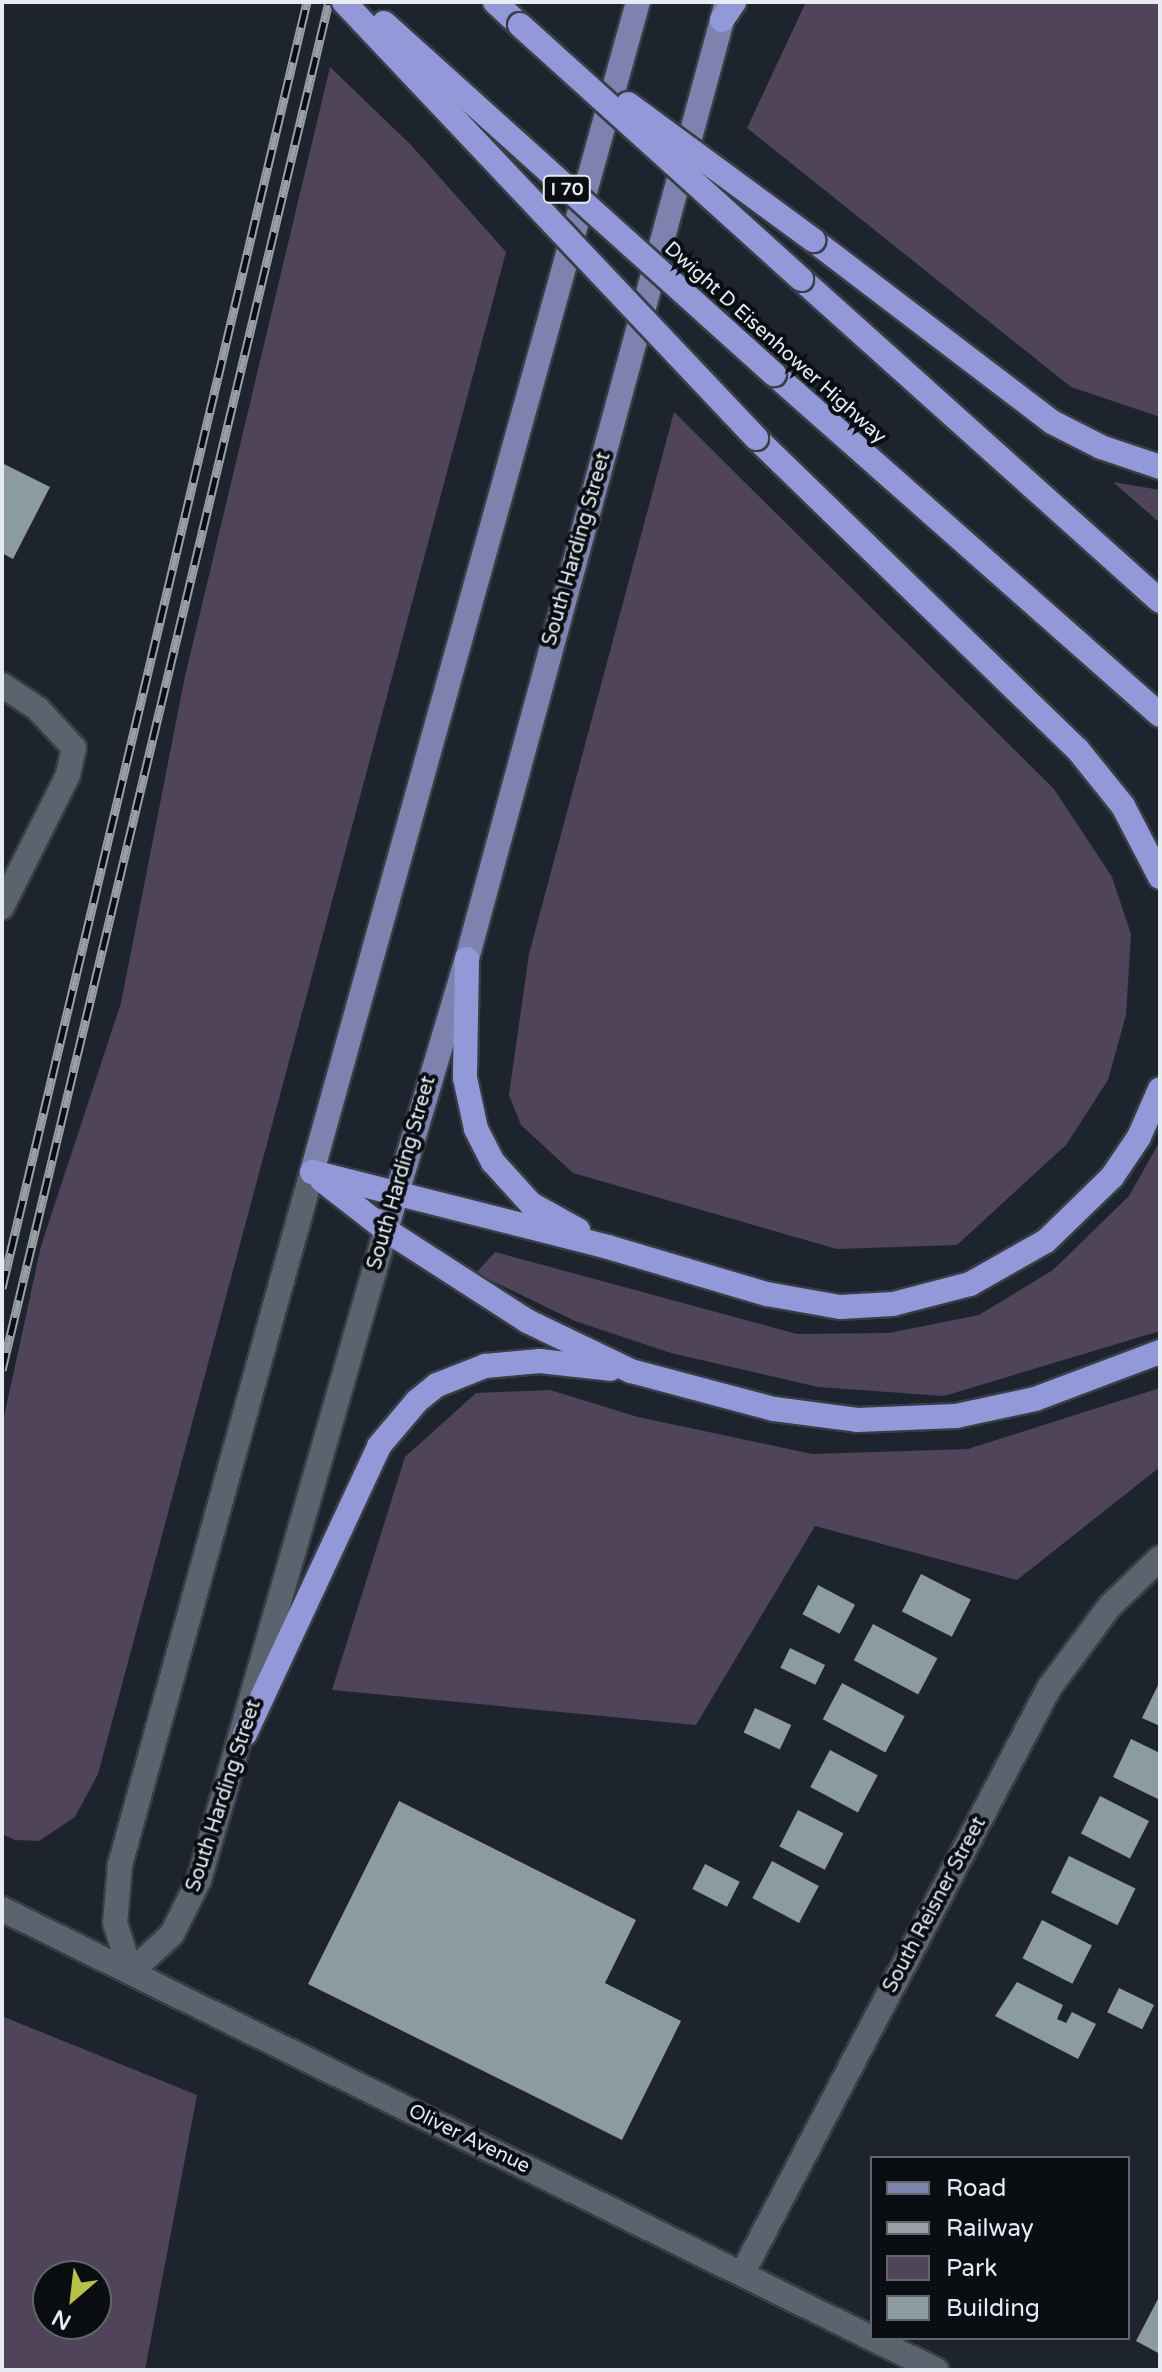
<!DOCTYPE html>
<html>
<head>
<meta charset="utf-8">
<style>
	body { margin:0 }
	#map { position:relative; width:1162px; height:2372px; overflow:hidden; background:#1d242d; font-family:"Varela Round",sans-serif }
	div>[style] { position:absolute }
	.green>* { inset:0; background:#4f445a }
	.building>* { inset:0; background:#8c9aa1; transform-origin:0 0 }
	.roads { filter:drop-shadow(2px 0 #383e45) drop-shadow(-2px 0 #383e45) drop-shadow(0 2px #383e45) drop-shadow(0 -2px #383e45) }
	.street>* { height:24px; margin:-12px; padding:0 12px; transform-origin:12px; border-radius:12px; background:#5b646e }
	.secondary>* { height:24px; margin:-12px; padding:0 12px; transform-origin:12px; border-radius:12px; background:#5b646e }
	.primary>* { height:24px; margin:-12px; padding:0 12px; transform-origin:12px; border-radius:12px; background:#7d83ae }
	.highway>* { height:24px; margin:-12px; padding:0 12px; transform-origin:12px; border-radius:12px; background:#9398d8 }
	.rail>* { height:9px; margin-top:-4.5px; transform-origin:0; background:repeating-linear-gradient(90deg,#0a0d11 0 18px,#999fa6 0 36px); box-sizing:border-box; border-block:2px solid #999fa6 }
	.bridges { filter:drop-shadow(2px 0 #383e45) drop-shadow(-2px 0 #383e45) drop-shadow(0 2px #383e45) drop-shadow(0 -2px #383e45) }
	.highway-bridge>* { height:24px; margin:-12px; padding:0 12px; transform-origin:12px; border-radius:12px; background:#9398d8 }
	span { translate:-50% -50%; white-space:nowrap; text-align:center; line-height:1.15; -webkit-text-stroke:8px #0a0d11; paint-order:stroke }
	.shield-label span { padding:2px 6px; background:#0a0d11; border:2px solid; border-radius:6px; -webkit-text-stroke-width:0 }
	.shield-label { font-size:18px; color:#e6ecf1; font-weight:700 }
	.street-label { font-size:20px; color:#e6ecf1 }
	.frame { position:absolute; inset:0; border:4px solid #e6ecf1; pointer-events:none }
	.legend { position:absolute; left:870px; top:2156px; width:260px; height:184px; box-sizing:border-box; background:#0a0d11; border:2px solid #62666b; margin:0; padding:10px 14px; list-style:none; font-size:24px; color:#e6ecf1 }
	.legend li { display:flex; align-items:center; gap:16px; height:40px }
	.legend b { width:40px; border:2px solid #62666b }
	.north { position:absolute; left:32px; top:2260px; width:80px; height:80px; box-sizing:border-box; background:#0a0d11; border:2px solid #62666b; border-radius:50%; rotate:208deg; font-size:22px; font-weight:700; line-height:32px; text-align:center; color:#e6ecf1 }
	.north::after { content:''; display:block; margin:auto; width:28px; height:36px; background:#b8c147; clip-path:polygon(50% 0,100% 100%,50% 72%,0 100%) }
</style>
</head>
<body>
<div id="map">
	<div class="green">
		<div style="clip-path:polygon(806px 2px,1160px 2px,1160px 417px,1071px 387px,747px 128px)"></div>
		<div style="clip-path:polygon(330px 67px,411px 145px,506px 252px,98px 1774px,75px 1817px,39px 1841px,15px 1840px,2px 1834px,2px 1426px,41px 1246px,121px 1003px,185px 676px)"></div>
		<div style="clip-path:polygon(674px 412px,1054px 789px,1112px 877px,1131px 934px,1126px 1015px,1108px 1080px,1066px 1145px,957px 1245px,837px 1249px,573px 1173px,521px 1125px,509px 1095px,529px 954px)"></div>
		<div style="clip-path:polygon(1113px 482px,1160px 490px,1160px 523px)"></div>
		<div style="clip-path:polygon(1160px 1141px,1160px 1331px,944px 1396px,818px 1387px,671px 1353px,575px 1321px,476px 1273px,495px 1252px,797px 1334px,889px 1333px,979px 1315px,1053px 1270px,1129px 1196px)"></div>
		<div style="clip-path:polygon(1160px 1388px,1160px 1467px,1017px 1580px,815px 1526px,696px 1725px,332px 1690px,405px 1457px,476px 1393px,550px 1390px,638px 1417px,812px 1454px,968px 1449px)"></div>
		<div style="clip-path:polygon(evenodd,4px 2017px,197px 2095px,145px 2370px,2px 2370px,4px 2017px,48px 2276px,96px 2276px,96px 2324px,48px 2324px,48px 2276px)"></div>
	</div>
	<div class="building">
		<div style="clip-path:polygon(2px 463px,50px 487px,13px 559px,2px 553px)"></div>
		<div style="left:921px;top:1574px;width:56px;height:42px;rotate:27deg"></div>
		<div style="left:818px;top:1585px;width:42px;height:33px;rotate:28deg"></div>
		<div style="left:873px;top:1624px;width:73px;height:41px;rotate:28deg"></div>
		<div style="left:790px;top:1648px;width:39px;height:22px;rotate:26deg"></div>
		<div style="clip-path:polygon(1160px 1681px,1160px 1726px,1142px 1718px)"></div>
		<div style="left:842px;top:1683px;width:71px;height:41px;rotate:28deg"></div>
		<div style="left:755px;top:1708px;width:40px;height:27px;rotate:25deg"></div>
		<div style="clip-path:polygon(1131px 1739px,1160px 1753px,1160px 1800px,1113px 1777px)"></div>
		<div style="left:830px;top:1750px;width:54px;height:42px;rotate:28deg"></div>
		<div style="left:1100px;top:1796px;width:55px;height:42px;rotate:27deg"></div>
		<div style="clip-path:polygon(399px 1801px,636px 1920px,605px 1983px,681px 2021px,622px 2140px,308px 1984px)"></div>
		<div style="left:798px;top:1810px;width:51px;height:41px;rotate:27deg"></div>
		<div style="left:1069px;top:1856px;width:74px;height:41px;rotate:26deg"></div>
		<div style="left:772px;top:1861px;width:53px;height:42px;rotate:28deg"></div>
		<div style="left:705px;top:1864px;width:39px;height:28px;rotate:27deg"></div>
		<div style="left:1042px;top:1920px;width:56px;height:43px;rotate:27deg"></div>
		<div style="clip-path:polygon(1017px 1982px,1063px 2005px,1057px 2019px,1066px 2023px,1072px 2012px,1096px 2024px,1078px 2059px,995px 2016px)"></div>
		<div style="left:1119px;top:1988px;width:39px;height:27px;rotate:26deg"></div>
		<div style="clip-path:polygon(1160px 2295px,1160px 2354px,1136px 2341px)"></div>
	</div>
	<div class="roads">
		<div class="street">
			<div style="left:2px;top:685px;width:43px;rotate:33.7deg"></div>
			<div style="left:38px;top:709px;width:53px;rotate:47.3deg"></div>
			<div style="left:74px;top:748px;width:28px;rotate:103deg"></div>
			<div style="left:68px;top:775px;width:148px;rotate:116.6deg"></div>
			<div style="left:742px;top:2274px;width:662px;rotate:-62.35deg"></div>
			<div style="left:1049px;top:1688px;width:102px;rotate:-53.4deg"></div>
			<div style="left:1110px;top:1606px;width:69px;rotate:-43.8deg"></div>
		</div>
		<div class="secondary">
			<div style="left:312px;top:1172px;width:719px;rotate:105.49deg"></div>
			<div style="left:120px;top:1865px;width:58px;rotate:94.9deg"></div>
			<div style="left:115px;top:1923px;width:52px;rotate:71.9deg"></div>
			<div style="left:131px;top:1972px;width:56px;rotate:-42.8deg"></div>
			<div style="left:172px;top:1934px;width:60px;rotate:-63.4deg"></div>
			<div style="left:199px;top:1880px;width:676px;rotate:-73.95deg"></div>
			<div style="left:2px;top:1909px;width:1042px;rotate:26.27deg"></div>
		</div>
		<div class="primary">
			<div style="left:312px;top:1172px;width:1215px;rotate:-74.43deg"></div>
			<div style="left:386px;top:1230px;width:283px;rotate:-73.4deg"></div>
			<div style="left:467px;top:959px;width:992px;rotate:-74.8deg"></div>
		</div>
		<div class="highway">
			<div style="left:495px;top:2px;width:34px;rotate:43deg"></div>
			<div style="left:722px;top:20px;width:22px;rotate:-56deg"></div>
			<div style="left:813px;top:240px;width:300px;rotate:37.3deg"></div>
			<div style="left:1052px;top:422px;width:55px;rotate:27deg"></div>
			<div style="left:1101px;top:447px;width:62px;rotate:18.7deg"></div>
			<div style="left:801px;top:279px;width:482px;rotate:41.9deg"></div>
			<div style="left:774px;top:374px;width:515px;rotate:41.46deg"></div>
			<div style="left:756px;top:438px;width:448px;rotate:44.1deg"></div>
			<div style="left:1078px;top:750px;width:72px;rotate:51.2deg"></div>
			<div style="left:1123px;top:806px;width:80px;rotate:62.5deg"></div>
			<div style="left:467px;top:959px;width:119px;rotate:91deg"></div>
			<div style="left:465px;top:1078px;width:52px;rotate:77.8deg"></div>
			<div style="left:476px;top:1129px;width:37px;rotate:63deg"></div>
			<div style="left:493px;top:1162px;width:57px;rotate:47.9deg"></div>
			<div style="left:531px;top:1204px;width:54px;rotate:29deg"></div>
			<div style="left:312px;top:1172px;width:305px;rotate:14.2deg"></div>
			<div style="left:608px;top:1247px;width:166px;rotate:16.5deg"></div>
			<div style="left:767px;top:1294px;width:74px;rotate:10.1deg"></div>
			<div style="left:840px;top:1307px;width:53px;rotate:-3.2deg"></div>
			<div style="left:893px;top:1304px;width:80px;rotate:-14.6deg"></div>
			<div style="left:970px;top:1284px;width:87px;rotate:-29.5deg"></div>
			<div style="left:1046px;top:1241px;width:92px;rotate:-44.1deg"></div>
			<div style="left:1112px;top:1177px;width:48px;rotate:-56deg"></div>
			<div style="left:1139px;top:1137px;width:52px;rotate:-66.4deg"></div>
			<div style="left:322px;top:1180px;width:81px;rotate:38deg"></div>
			<div style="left:386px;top:1230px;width:168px;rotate:32.8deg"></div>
			<div style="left:527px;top:1321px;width:115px;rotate:25.7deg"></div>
			<div style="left:631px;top:1371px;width:148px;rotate:14.9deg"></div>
			<div style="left:774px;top:1409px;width:84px;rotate:7.5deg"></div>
			<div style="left:857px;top:1420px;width:99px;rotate:-2.3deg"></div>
			<div style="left:956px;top:1416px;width:81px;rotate:-12.1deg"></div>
			<div style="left:1035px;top:1399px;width:134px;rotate:-20.6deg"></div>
			<div style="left:245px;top:1734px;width:318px;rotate:-65deg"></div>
			<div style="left:379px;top:1446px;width:59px;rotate:-49.8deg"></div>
			<div style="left:417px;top:1401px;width:26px;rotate:-39deg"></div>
			<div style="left:437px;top:1385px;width:52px;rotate:-21.6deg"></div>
			<div style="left:485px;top:1366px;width:55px;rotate:-5.2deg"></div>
			<div style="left:540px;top:1361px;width:71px;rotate:6.4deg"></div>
		</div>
	</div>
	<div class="rail">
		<div style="left:2px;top:1288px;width:1322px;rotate:-76.66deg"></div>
		<div style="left:2px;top:1370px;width:1407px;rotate:-76.56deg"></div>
	</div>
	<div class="bridges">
		<div class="highway-bridge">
			<div style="left:344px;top:2px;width:600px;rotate:46.62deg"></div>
			<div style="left:384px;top:23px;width:525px;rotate:41.99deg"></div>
			<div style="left:520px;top:25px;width:379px;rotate:42.1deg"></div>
			<div style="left:628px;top:104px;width:230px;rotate:36.3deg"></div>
		</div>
	</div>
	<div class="shield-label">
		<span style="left:567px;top:189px">I 70</span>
	</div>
	<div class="street-label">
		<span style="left:775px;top:343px;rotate:42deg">Dwight D Eisenhower Highway</span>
		<span style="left:577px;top:549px;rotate:-74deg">South Harding Street</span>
		<span style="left:402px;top:1173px;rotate:-74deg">South Harding Street</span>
		<span style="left:224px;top:1796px;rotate:-72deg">South Harding Street</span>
		<span style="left:935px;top:1905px;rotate:-62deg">South Reisner Street</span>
		<span style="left:469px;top:2139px;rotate:26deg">Oliver Avenue</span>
	</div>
	<div class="frame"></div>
	<ul class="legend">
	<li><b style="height:10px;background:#7d83ae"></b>Road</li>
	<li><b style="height:10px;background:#999fa6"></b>Railway</li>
	<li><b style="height:22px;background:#4f445a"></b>Park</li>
	<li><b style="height:22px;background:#8c9aa1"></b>Building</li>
	</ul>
	<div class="north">N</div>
</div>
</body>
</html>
